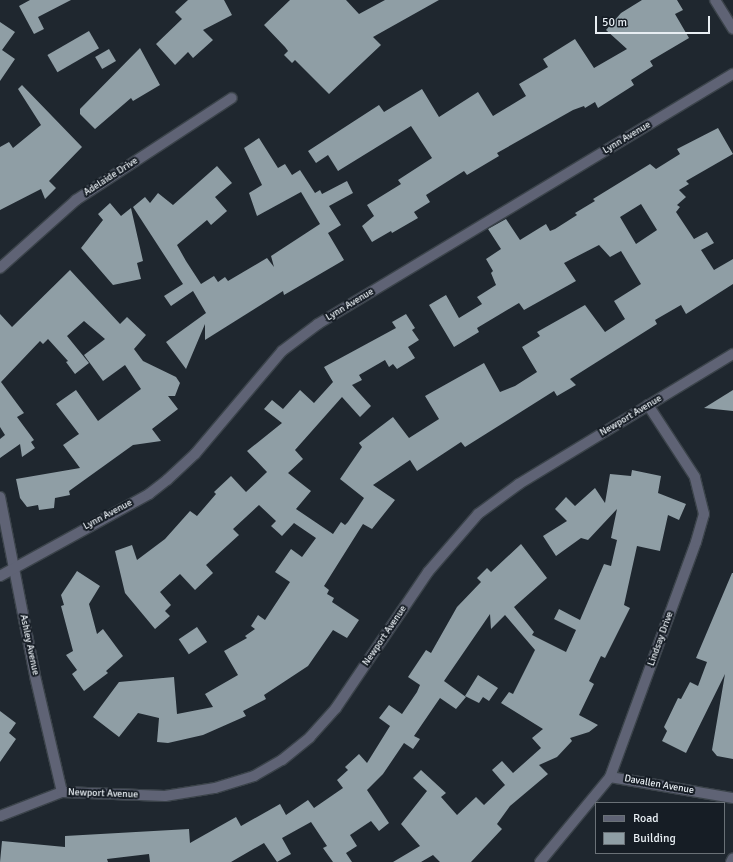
<!DOCTYPE html>
<html>
<head>
<meta charset="utf-8">
<style>
	body { margin:0 }
	#map { position:relative; width:733px; height:862px; overflow:hidden; background:#1f272f; font-family:Signika,sans-serif }
	div>[style] { position:absolute }
	.building>* { inset:0; background:#8f9ea5; transform-origin:0 0 }
	.roads { filter:drop-shadow(1px 0 #3b434a) drop-shadow(-1px 0 #3b434a) drop-shadow(0 1px #3b434a) drop-shadow(0 -1px #3b434a) }
	.minor>* { height:10px; margin:-5px; padding:0 5px; transform-origin:5px; border-radius:5px; background:#5f6375 }
	.tertiary>* { height:10px; margin:-5px; padding:0 5px; transform-origin:5px; border-radius:5px; background:#5f6375 }
	span { translate:-50% -50%; white-space:nowrap; text-align:center; line-height:1.15; -webkit-text-stroke:4px #161d25; paint-order:stroke }
	.street-label { font-size:10px; color:#e8eef3 }
	.legend { position:absolute; left:595px; top:802px; width:130px; height:52px; box-sizing:border-box; background:#161d25; border:1px solid #6a7177; margin:0; padding:5px 7px; list-style:none; font-size:12px; color:#e8eef3 }
	.legend li { display:flex; align-items:center; gap:8px; height:20px }
	.legend b { width:20px; border:1px solid #6a7177 }
	.scale { position:absolute; left:595px; top:16px; width:115px; height:18px; box-sizing:border-box; border:2px solid #e8eef3; border-top:0; padding-left:5px; font-size:12px; line-height:14px; white-space:nowrap; color:#e8eef3; -webkit-text-stroke:3px #161d25; paint-order:stroke }
</style>
</head>
<body>
<div id="map">
	<div class="building">
		<div style="clip-path:polygon(30px 0,71px 0,38px 17px,44px 29px,34px 34px,19px 6px)"></div>
		<div style="clip-path:polygon(188px 0,224px 0,232px 15px,203px 30px,213px 40px,193px 58px,188px 52px,175px 65px,156px 44px,182px 19px,175px 12px)"></div>
		<div style="clip-path:polygon(290px 0,346px 0,359px 14px,385px 0,439px 0,373px 37px,381px 45px,329px 94px,295px 60px,292px 63px,284px 55px,288px 51px,285px 47px,264px 25px)"></div>
		<div style="clip-path:polygon(642px 0,677px 0,683px 10px,675px 14px,689px 38px,650px 61px,653px 66px,631px 80px,634px 85px,598px 108px,595px 102px,585px 108px,584px 106px,573px 110px,497px 153px,499px 156px,467px 175px,464px 171px,426px 195px,430px 202px,414px 212px,418px 218px,392px 233px,391px 231px,372px 242px,362px 226px,374px 216px,367px 205px,401px 184px,398px 180px,432px 158px,411px 126px,338px 171px,328px 155px,316px 163px,308px 151px,379px 105px,384px 112px,422px 89px,439px 117px,478px 92px,493px 116px,526px 96px,519px 84px,548px 67px,543px 59px,575px 39px,594px 68px,627px 49px,606px 30px,621px 13px)"></div>
		<div style="clip-path:polygon(0 22px,15px 32px,2px 50px,15px 59px,0 81px)"></div>
		<div style="left:89px;top:31px;width:20px;height:48px;rotate:60deg"></div>
		<div style="clip-path:polygon(140px 48px,160px 85px,133px 101px,131px 98px,95px 129px,80px 114px,80px 109px)"></div>
		<div style="left:109px;top:49px;width:14px;height:16px;rotate:60deg"></div>
		<div style="clip-path:polygon(22px 85px,82px 147px,49px 181px,56px 188px,45px 199px,41px 189px,0 210px,0 147px,9px 142px,13px 148px,41px 125px,18px 89px)"></div>
		<div style="clip-path:polygon(evenodd,718px 128px,733px 154px,686px 181px,689px 184px,679px 190px,686px 197px,677px 205px,680px 207px,676px 212px,694px 239px,707px 232px,714px 243px,701px 250px,714px 270px,733px 259px,733px 284px,686px 314px,681px 305px,655px 320px,657px 324px,570px 379px,576px 385px,557px 396px,554px 391px,465px 447px,461px 442px,417px 471px,410px 460px,373px 485px,395px 500px,372px 529px,363px 524px,324px 586px,329px 590px,327px 594px,334px 598px,332px 602px,359px 620px,347px 638px,333px 630px,308px 666px,264px 695px,266px 699px,243px 711px,246px 716px,203px 735px,168px 743px,157px 742px,159px 718px,138px 713px,119px 737px,93px 717px,119px 682px,174px 677px,177px 714px,213px 707px,205px 694px,238px 675px,224px 651px,247px 638px,245px 636px,255px 629px,251px 626px,258px 615px,265px 620px,290px 582px,275px 572px,291px 549px,302px 557px,316px 538px,294px 523px,282px 536px,271px 526px,276px 521px,259px 505px,233px 529px,239px 535px,206px 565px,213px 573px,195px 590px,180px 574px,160px 592px,171px 605px,165px 611px,170px 616px,155px 629px,125px 593px,115px 551px,132px 545px,137px 560px,165px 539px,190px 511px,197px 516px,216px 494px,214px 492px,231px 476px,246px 492px,267px 472px,247px 451px,282px 423px,264px 409px,272px 400px,283px 409px,300px 390px,314px 403px,333px 382px,324px 367px,396px 328px,392px 322px,406px 314px,415px 328px,412px 330px,419px 340px,408px 347px,415px 358px,397px 369px,393px 364px,389px 367px,385px 360px,359px 375px,362px 380px,352px 385px,371px 406px,360px 417px,342px 397px,295px 450px,303px 459px,288px 473px,311px 491px,296px 509px,333px 534px,341px 522px,345px 525px,348px 522px,364px 498px,340px 479px,362px 447px,359px 443px,393px 417px,409px 438px,439px 419px,425px 396px,484px 363px,500px 392px,515px 386px,537px 372px,522px 347px,540px 336px,537px 332px,585px 305px,605px 332px,625px 319px,614px 301px,641px 284px,621px 251px,610px 257px,599px 245px,564px 263px,576px 281px,524px 310px,519px 303px,477px 328px,479px 332px,454px 347px,429px 305px,446px 295px,459px 318px,482px 304px,477px 297px,496px 285px,491px 273px,493px 271px,486px 259px,501px 249px,488px 229px,506px 219px,520px 240px,546px 224px,550px 231px,555px 229px,577px 215px,575px 213px,595px 201px,593px 199px,650px 164px,656px 169px,680px 154px,677px 149px,718px 128px,641px 204px,657px 230px,636px 244px,620px 217px,641px 204px)"></div>
		<div style="clip-path:polygon(259px 138px,278px 168px,285px 164px,292px 175px,300px 170px,315px 193px,320px 190px,322px 194px,347px 181px,353px 193px,329px 206px,341px 225px,328px 233px,344px 260px,284px 295px,283px 291px,205px 340px,205px 324px,186px 369px,166px 342px,206px 313px,193px 291px,171px 306px,164px 296px,183px 284px,133px 207px,145px 197px,150px 203px,158px 193px,173px 205px,217px 166px,232px 183px,215px 197px,227px 211px,211px 225px,207px 220px,177px 245px,186px 261px,201px 284px,214px 276px,218px 282px,225px 277px,228px 281px,267px 258px,274px 267px,271px 256px,320px 224px,301px 192px,257px 216px,249px 193px,262px 185px,244px 148px)"></div>
		<div style="clip-path:polygon(110px 203px,121px 216px,131px 208px,143px 261px,137px 263px,141px 279px,113px 285px,81px 248px,103px 220px,98px 214px)"></div>
		<div style="clip-path:polygon(70px 270px,120px 324px,127px 317px,146px 335px,134px 349px,143px 361px,176px 377px,180px 383px,175px 396px,168px 396px,178px 409px,152px 429px,161px 441px,133px 445px,69px 491px,70px 495px,55px 498px,54px 508px,39px 510px,38px 505px,27px 507px,20px 498px,16px 479px,80px 468px,63px 445px,79px 434px,56px 404px,76px 390px,98px 421px,141px 389px,125px 365px,103px 381px,84px 355px,105px 339px,84px 321px,67px 336px,89px 363px,75px 374px,66px 362px,68px 361px,48px 339px,43px 344px,40px 341px,1px 382px,24px 413px,17px 417px,34px 440px,31px 442px,35px 448px,22px 457px,20px 444px,0 458px,0 439px,5px 435px,0 427px,0 314px,12px 327px)"></div>
		<div style="clip-path:polygon(733px 390px,733px 411px,704px 408px)"></div>
		<div style="clip-path:polygon(632px 470px,661px 476px,658px 493px,686px 504px,679px 520px,668px 515px,660px 551px,637px 546px,624px 605px,630px 608px,605px 658px,601px 656px,589px 681px,594px 684px,579px 715px,598px 725px,589px 732px,570px 738px,572px 741px,557px 757px,539px 765px,548px 774px,510px 806px,497px 824px,502px 829px,471px 862px,440px 862px,433px 855px,421px 862px,393px 862px,420px 846px,401px 824px,427px 791px,413px 778px,421px 770px,446px 793px,441px 797px,457px 815px,476px 797px,484px 805px,505px 785px,492px 770px,502px 761px,513px 773px,541px 748px,532px 738px,543px 729px,501px 703px,509px 692px,513px 694px,535px 650px,505px 615px,491px 629px,490px 614px,444px 681px,466px 697px,456px 709px,440px 698px,414px 736px,420px 739px,413px 749px,404px 743px,383px 774px,367px 790px,389px 823px,379px 831px,371px 821px,350px 835px,357px 846px,346px 853px,352px 862px,333px 862px,323px 848px,327px 846px,311px 822px,282px 838px,291px 854px,277px 862px,264px 843px,231px 862px,150px 862px,149px 854px,107px 859px,108px 862px,0 862px,2px 841px,65px 847px,65px 836px,189px 829px,190px 843px,236px 817px,241px 826px,280px 804px,286px 815px,308px 800px,314px 808px,343px 788px,337px 780px,348px 770px,345px 767px,359px 754px,367px 763px,390px 726px,379px 718px,389px 705px,402px 714px,417px 692px,420px 685px,408px 677px,426px 650px,431px 653px,457px 607px,481px 582px,477px 578px,487px 568px,491px 572px,521px 544px,547px 578px,514px 607px,534px 632px,532px 635px,566px 652px,576px 630px,554px 619px,559px 609px,580px 620px,604px 564px,611px 566px,617px 540px,611px 538px,617px 509px,588px 540px,581px 538px,556px 556px,543px 536px,567px 521px,555px 509px,566px 497px,575px 506px,595px 488px,605px 503px,610px 474px,631px 476px)"></div>
		<div style="clip-path:polygon(77px 571px,100px 586px,89px 604px,97px 634px,103px 629px,123px 656px,106px 671px,108px 673px,84px 691px,72px 674px,77px 670px,66px 655px,73px 651px,61px 606px,64px 605px,61px 595px)"></div>
		<div style="clip-path:polygon(732px 573px,733px 573px,733px 759px,717px 756px,712px 750px,725px 674px,686px 753px,662px 741px,667px 731px,664px 727px,678px 698px,681px 699px,690px 682px,698px 686px,707px 662px,696px 658px)"></div>
		<div style="left:197px;top:627px;width:18px;height:22px;rotate:56deg"></div>
		<div style="clip-path:polygon(478px 675px,498px 688px,489px 701px,483px 697px,479px 703px,465px 696px)"></div>
		<div style="clip-path:polygon(0 711px,16px 723px,9px 733px,16px 739px,0 762px)"></div>
	</div>
	<div class="roads">
		<div class="minor">
			<div style="left:715px;top:0;width:34px;rotate:58deg"></div>
			<div style="left:0;top:268px;width:102px;rotate:-41.8deg"></div>
			<div style="left:76px;top:200px;width:186px;rotate:-33.2deg"></div>
			<div style="left:0;top:497px;width:182px;rotate:78.9deg"></div>
			<div style="left:35px;top:676px;width:119px;rotate:76.9deg"></div>
			<div style="left:0;top:576px;width:170px;rotate:-28.8deg"></div>
			<div style="left:149px;top:494px;width:23px;rotate:-38deg"></div>
			<div style="left:167px;top:480px;width:38px;rotate:-43deg"></div>
			<div style="left:195px;top:454px;width:135px;rotate:-49.8deg"></div>
			<div style="left:282px;top:351px;width:45px;rotate:-36.9deg"></div>
			<div style="left:318px;top:324px;width:484px;rotate:-31.1deg"></div>
			<div style="left:610px;top:777px;width:125px;rotate:9.7deg"></div>
			<div style="left:540px;top:862px;width:110px;rotate:-50.5deg"></div>
			<div style="left:610px;top:777px;width:250px;rotate:-69.9deg"></div>
			<div style="left:696px;top:542px;width:29px;rotate:-74deg"></div>
			<div style="left:704px;top:514px;width:38px;rotate:-104deg"></div>
			<div style="left:695px;top:477px;width:86px;rotate:-123.1deg"></div>
			<div style="left:731px;top:862px;width:4px;rotate:-63deg"></div>
		</div>
		<div class="tertiary">
			<div style="left:0;top:816px;width:66px;rotate:-21.2deg"></div>
			<div style="left:62px;top:792px;width:103px;rotate:2.2deg"></div>
			<div style="left:165px;top:796px;width:51px;rotate:-9.1deg"></div>
			<div style="left:215px;top:788px;width:41px;rotate:-17.1deg"></div>
			<div style="left:254px;top:776px;width:32px;rotate:-30deg"></div>
			<div style="left:282px;top:760px;width:36px;rotate:-39deg"></div>
			<div style="left:310px;top:737px;width:39px;rotate:-48deg"></div>
			<div style="left:336px;top:708px;width:164px;rotate:-55.9deg"></div>
			<div style="left:428px;top:572px;width:77px;rotate:-49.2deg"></div>
			<div style="left:478px;top:514px;width:51px;rotate:-36.2deg"></div>
			<div style="left:519px;top:484px;width:250px;rotate:-31.3deg"></div>
		</div>
	</div>
	<div class="street-label">
		<span style="left:627px;top:138px;rotate:-31deg">Lynn Avenue</span>
		<span style="left:111px;top:177px;rotate:-33deg">Adelaide Drive</span>
		<span style="left:350px;top:305px;rotate:-31deg">Lynn Avenue</span>
		<span style="left:631px;top:416px;rotate:-31deg">Newport Avenue</span>
		<span style="left:108px;top:515px;rotate:-28deg">Lynn Avenue</span>
		<span style="left:385px;top:636px;rotate:-56deg">Newport Avenue</span>
		<span style="left:661px;top:639px;rotate:-70deg">Lindsay Drive</span>
		<span style="left:29px;top:645px;rotate:78deg">Ashley Avenue</span>
		<span style="left:659px;top:785px;rotate:10deg">Davallen Avenue</span>
		<span style="left:103px;top:794px;rotate:2deg">Newport Avenue</span>
	</div>
	<ul class="legend">
	<li><b style="height:5px;background:#5f6375"></b>Road</li>
	<li><b style="height:11px;background:#8f9ea5"></b>Building</li>
	</ul>
	<div class="scale">50 m</div>
</div>
</body>
</html>
